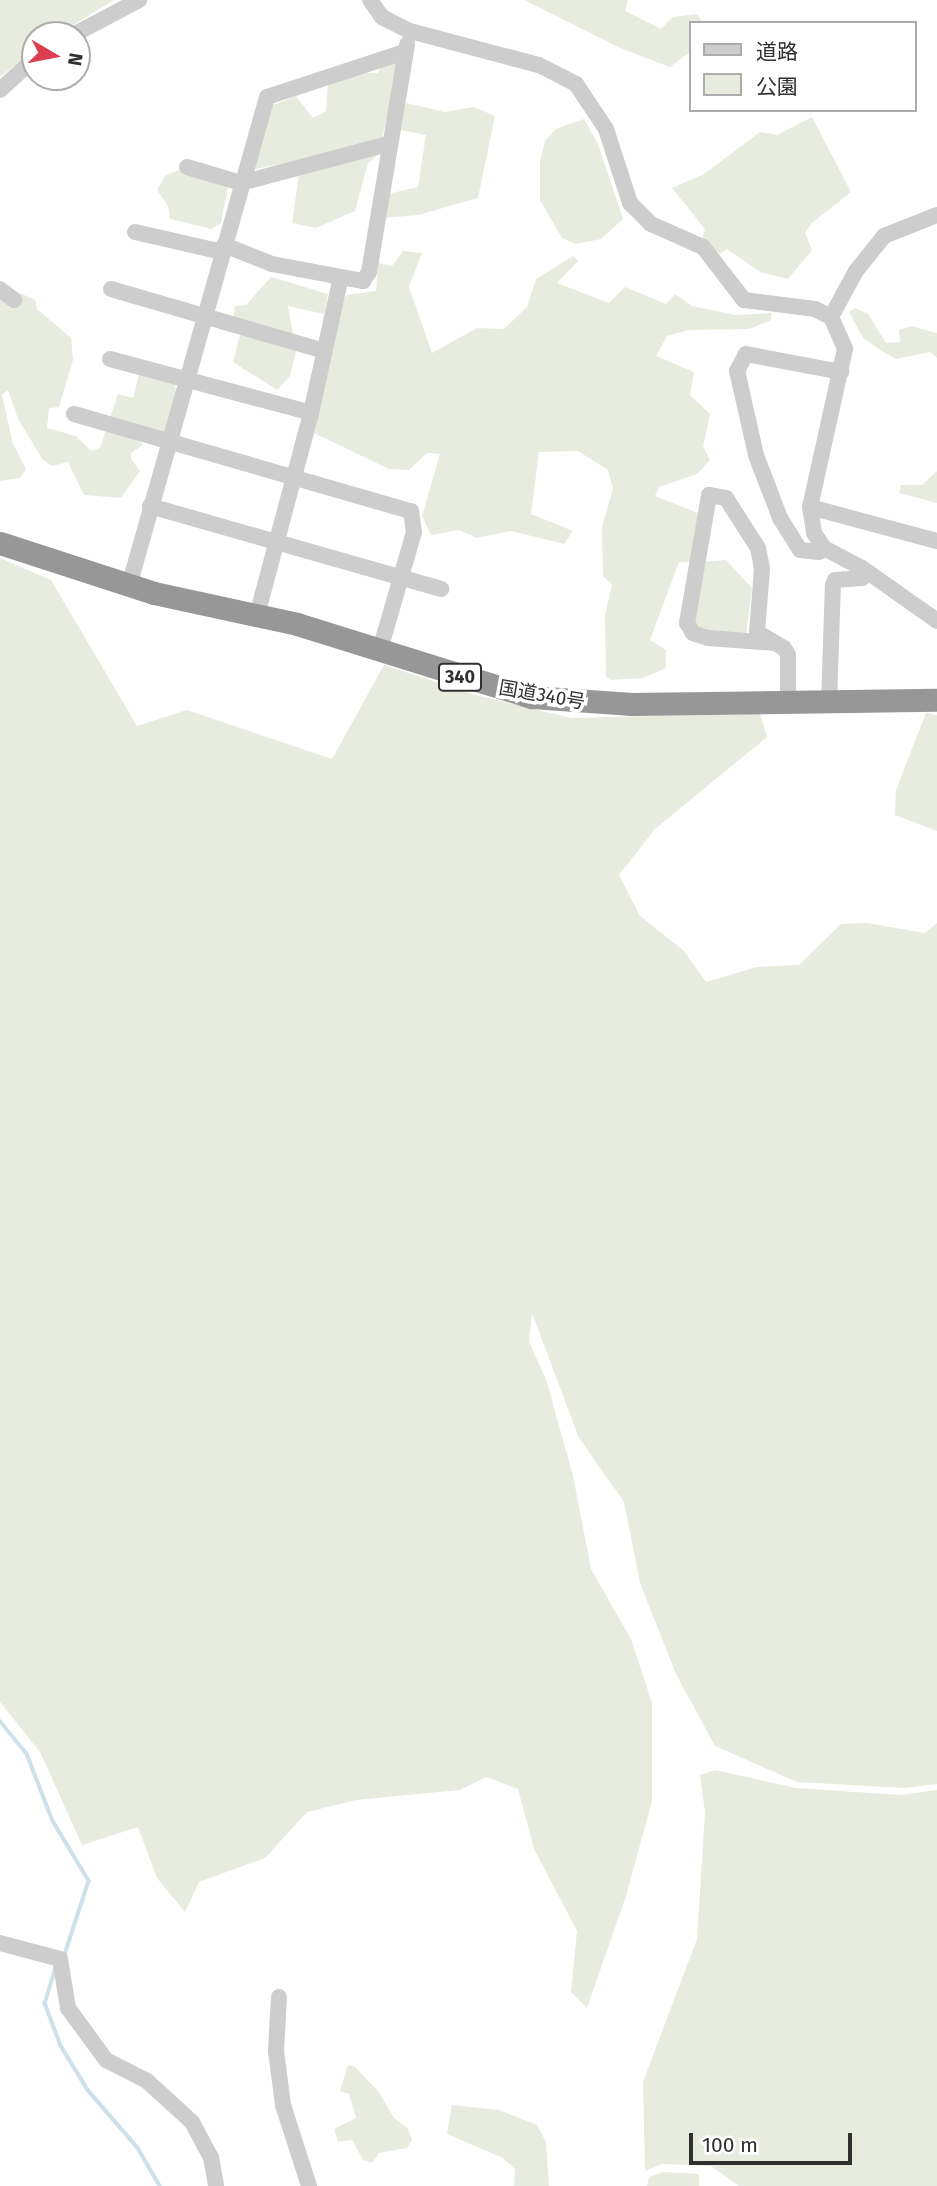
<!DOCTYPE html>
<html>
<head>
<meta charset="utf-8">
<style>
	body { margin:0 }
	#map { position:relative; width:937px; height:2186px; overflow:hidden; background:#fff; font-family:"Fira Sans","Noto Sans JP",sans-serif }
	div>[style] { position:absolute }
	.green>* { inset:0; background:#e7ecdf }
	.stream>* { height:3.5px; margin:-1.75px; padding:0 1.75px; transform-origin:1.75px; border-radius:1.75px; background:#cde0eb }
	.minor>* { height:16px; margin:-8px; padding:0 8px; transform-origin:8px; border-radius:8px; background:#cdcdcd }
	.highway>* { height:23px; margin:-11.5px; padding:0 11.5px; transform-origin:11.5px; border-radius:11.5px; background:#979797 }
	span { translate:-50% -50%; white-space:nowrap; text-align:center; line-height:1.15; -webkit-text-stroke:7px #fff; paint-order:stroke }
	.shield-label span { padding:2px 5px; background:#fff; border:2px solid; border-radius:5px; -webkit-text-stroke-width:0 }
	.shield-label { font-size:18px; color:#303030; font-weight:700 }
	.street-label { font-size:19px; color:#303030 }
	.legend { position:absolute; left:689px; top:21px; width:228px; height:91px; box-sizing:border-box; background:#fff; border:2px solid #acacac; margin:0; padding:9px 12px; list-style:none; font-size:21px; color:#303030 }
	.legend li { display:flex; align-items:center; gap:14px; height:35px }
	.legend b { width:35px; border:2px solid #acacac }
	.north { position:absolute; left:21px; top:21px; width:70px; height:70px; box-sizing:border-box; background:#fff; border:2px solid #acacac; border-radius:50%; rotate:100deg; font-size:19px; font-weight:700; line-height:28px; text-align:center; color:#303030 }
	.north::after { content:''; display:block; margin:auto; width:24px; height:32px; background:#dc3e50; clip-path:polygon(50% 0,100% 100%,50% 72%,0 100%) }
	.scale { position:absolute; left:689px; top:2133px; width:163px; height:32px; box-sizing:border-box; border:4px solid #303030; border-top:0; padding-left:9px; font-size:21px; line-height:24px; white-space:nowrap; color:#303030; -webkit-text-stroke:5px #fff; paint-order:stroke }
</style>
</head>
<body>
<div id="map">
	<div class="green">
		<div style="clip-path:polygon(0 0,114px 0,57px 35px,35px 35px,35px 49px,0 77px)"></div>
		<div style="clip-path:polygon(524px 0,628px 0,625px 11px,661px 29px,673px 17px,697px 14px,703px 23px,690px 23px,690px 52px,670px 67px,620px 48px)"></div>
		<div style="clip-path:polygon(396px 60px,399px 65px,378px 155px,368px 163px,355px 211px,316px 228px,292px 223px,301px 160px,255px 169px,271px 106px,296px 96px,313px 118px,326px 111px,328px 83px,361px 73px,378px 73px,381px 64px)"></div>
		<div style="clip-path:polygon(406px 103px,445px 112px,474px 107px,495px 116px,478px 198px,418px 215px,383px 218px,388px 194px,418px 187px,426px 135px,396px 129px)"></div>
		<div style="clip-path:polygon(812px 117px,851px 192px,812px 223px,805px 233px,812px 250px,788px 279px,760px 272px,727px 249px,720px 254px,702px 239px,705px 229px,672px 188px,704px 174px,760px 132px,777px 135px)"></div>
		<div style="clip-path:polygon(584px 119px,598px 144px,623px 219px,601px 239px,576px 244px,562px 238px,540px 200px,540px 162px,545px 141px,556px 129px)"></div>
		<div style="clip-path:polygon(178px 170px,228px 187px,221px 223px,211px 229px,170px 219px,168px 206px,157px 190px,165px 176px)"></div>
		<div style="clip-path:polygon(403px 251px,422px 253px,409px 287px,432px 353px,477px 328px,504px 329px,527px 307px,536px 279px,573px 256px,578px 261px,557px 283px,609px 303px,625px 287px,666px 304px,675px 294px,692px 306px,735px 315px,772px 313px,770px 321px,749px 329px,689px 330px,667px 336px,656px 356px,694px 372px,690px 395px,710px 414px,703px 446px,710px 460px,697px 474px,659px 487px,655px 496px,698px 513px,692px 562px,679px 562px,650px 640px,666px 650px,666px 668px,643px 678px,611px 680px,606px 676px,605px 615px,612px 585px,603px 576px,602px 527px,613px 489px,608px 470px,578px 451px,539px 452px,531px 514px,573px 531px,564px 544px,511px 531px,477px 538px,459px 530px,431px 535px,422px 516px,440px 454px,427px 453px,409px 470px,389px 469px,314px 433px,342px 301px,347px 295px,376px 291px,378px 263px,392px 266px)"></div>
		<div style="clip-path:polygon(271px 277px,328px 294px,324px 314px,288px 306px,296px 350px,290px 376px,277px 390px,233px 362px,243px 322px,233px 319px,235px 306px,246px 305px)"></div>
		<div style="clip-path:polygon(9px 288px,35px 300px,37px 309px,71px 338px,73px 360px,59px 407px,49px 408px,47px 428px,76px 436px,91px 451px,100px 448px,118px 394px,133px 398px,139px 375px,175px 384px,176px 394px,164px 434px,136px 437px,143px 445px,131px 453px,131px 459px,140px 471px,121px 498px,84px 495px,68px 462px,52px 466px,43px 460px,18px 419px,8px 390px,2px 395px,13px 444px,26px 469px,20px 478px,0 481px,0 294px)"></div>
		<div style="clip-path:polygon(855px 308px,868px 314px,886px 343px,900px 342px,899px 330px,911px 326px,937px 333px,937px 358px,930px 352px,896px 359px,882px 351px,863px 338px,849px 312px)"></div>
		<div style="clip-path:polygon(937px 471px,937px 503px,899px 493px,901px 485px,922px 485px)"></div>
		<div style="clip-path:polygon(0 558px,51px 580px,137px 726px,187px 710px,332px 759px,384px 665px,476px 695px,571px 718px,760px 713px,767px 737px,655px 829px,619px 875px,640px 916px,683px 950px,706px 982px,757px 967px,799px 965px,841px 924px,867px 923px,925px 933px,937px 923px,937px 1784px,905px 1788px,797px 1782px,715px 1746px,676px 1674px,640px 1583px,624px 1502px,579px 1438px,532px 1313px,529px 1342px,546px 1379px,573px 1476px,591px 1569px,631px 1639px,652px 1703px,652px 1801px,626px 1896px,587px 2008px,571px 1992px,577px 1931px,534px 1849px,518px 1789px,486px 1777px,460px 1790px,356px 1800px,307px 1812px,265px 1858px,199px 1882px,185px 1912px,157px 1878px,138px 1827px,82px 1845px,40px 1752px,0 1702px)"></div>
		<div style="clip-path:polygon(726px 560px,752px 588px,746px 635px,707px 633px,695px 628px,692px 618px,702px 562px)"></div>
		<div style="clip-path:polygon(926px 713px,937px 715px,937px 831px,895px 815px,896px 790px)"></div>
		<div style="clip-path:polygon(715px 1770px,796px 1788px,901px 1795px,937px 1790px,937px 2186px,739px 2186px,711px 2166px,662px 2164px,645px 2171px,643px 2082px,697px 1939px,705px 1812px,700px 1775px)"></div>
		<div style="clip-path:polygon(348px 2065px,355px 2067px,378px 2091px,394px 2118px,408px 2129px,412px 2140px,407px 2148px,379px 2153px,372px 2163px,363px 2160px,352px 2140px,338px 2142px,334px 2129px,356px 2118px,349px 2094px,340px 2091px)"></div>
		<div style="clip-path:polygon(452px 2105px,499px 2110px,537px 2125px,546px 2142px,549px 2186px,514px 2186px,515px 2169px,503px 2158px,447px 2134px)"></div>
		<div style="clip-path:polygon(663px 2172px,699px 2174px,699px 2186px,647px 2186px,649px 2177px)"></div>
	</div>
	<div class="stream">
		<div style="left:0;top:1721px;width:43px;rotate:50.7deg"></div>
		<div style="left:27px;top:1754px;width:72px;rotate:68.8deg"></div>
		<div style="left:53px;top:1821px;width:70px;rotate:59deg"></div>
		<div style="left:89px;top:1881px;width:78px;rotate:108deg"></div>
		<div style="left:56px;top:1968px;width:37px;rotate:107deg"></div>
		<div style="left:45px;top:2003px;width:46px;rotate:69.6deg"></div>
		<div style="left:61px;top:2046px;width:52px;rotate:58.5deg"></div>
		<div style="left:88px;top:2090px;width:77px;rotate:49.2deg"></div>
		<div style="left:138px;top:2148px;width:44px;rotate:59.9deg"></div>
	</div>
	<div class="minor">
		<div style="left:370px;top:0;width:21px;rotate:55deg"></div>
		<div style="left:382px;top:17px;width:31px;rotate:27deg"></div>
		<div style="left:410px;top:31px;width:133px;rotate:14.8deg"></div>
		<div style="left:539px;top:65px;width:42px;rotate:27.2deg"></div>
		<div style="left:576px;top:84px;width:54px;rotate:56.3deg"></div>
		<div style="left:606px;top:129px;width:78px;rotate:72deg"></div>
		<div style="left:630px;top:203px;width:30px;rotate:45deg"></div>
		<div style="left:651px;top:224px;width:57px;rotate:23.9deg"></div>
		<div style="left:703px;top:247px;width:67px;rotate:52.3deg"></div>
		<div style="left:744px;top:300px;width:72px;rotate:7.2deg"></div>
		<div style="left:815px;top:309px;width:18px;rotate:27deg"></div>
		<div style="left:831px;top:317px;width:35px;rotate:66deg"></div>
		<div style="left:845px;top:349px;width:162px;rotate:102.5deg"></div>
		<div style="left:810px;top:507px;width:26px;rotate:81deg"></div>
		<div style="left:814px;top:533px;width:18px;rotate:56deg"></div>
		<div style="left:824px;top:548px;width:43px;rotate:27.8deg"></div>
		<div style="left:862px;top:568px;width:92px;rotate:35.2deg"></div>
		<div style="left:73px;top:35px;width:75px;rotate:-27.9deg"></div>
		<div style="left:0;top:90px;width:47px;rotate:-42.4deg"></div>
		<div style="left:187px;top:167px;width:56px;rotate:16.5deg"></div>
		<div style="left:241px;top:183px;width:152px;rotate:-14.9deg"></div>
		<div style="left:135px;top:232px;width:89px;rotate:12.9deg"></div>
		<div style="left:224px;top:245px;width:52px;rotate:21.6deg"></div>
		<div style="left:272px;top:264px;width:93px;rotate:10.6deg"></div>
		<div style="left:363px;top:281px;width:11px;rotate:-56deg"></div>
		<div style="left:369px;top:272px;width:231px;rotate:-80.5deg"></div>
		<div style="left:0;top:289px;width:18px;rotate:38deg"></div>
		<div style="left:111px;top:289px;width:222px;rotate:16.2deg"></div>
		<div style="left:831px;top:317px;width:52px;rotate:-61.5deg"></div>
		<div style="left:856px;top:271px;width:45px;rotate:-51.3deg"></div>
		<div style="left:884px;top:236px;width:57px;rotate:-21.6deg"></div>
		<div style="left:110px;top:359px;width:208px;rotate:15deg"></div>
		<div style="left:74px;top:414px;width:351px;rotate:16.1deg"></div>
		<div style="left:411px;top:511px;width:21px;rotate:82deg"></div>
		<div style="left:414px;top:532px;width:123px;rotate:106.1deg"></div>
		<div style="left:150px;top:506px;width:303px;rotate:15.9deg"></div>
		<div style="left:810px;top:507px;width:131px;rotate:15deg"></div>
		<div style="left:824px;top:548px;width:6px;rotate:141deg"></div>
		<div style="left:819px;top:552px;width:19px;rotate:-174deg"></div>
		<div style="left:800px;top:550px;width:38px;rotate:-122deg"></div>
		<div style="left:780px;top:518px;width:67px;rotate:-110.9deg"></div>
		<div style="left:756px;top:455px;width:86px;rotate:-102.7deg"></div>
		<div style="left:737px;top:371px;width:19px;rotate:-62deg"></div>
		<div style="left:746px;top:354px;width:97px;rotate:10.7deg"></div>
		<div style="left:129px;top:586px;width:508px;rotate:-74.24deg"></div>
		<div style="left:267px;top:97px;width:145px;rotate:-18.1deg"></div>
		<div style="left:257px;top:615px;width:209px;rotate:-75deg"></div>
		<div style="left:311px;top:413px;width:139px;rotate:-77.6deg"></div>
		<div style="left:775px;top:643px;width:67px;rotate:-175.7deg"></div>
		<div style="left:708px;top:638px;width:16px;rotate:-162deg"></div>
		<div style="left:693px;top:633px;width:12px;rotate:-121deg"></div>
		<div style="left:687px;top:623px;width:130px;rotate:-80.2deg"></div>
		<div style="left:709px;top:495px;width:17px;rotate:10deg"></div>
		<div style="left:726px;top:498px;width:59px;rotate:57.4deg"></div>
		<div style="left:758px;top:548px;width:21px;rotate:79deg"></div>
		<div style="left:762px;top:569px;width:63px;rotate:94.5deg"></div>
		<div style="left:757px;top:632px;width:31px;rotate:31deg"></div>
		<div style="left:784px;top:648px;width:8px;rotate:60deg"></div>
		<div style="left:788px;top:655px;width:48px;rotate:90deg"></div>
		<div style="left:829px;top:703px;width:118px;rotate:-88.1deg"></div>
		<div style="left:833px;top:585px;width:5px;rotate:-68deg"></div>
		<div style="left:835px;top:580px;width:27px;rotate:-4deg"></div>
		<div style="left:862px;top:578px;width:9px;rotate:-32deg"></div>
		<div style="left:0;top:1943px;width:62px;rotate:14.9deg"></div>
		<div style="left:60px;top:1959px;width:50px;rotate:80.7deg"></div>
		<div style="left:68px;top:2008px;width:64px;rotate:53.8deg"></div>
		<div style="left:106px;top:2060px;width:46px;rotate:27.1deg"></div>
		<div style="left:147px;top:2081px;width:61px;rotate:42.3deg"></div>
		<div style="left:192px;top:2122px;width:40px;rotate:62deg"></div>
		<div style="left:211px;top:2157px;width:29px;rotate:80deg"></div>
		<div style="left:279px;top:1997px;width:54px;rotate:93.2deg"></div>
		<div style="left:276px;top:2051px;width:54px;rotate:82.6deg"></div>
		<div style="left:283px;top:2105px;width:85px;rotate:72.2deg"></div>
	</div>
	<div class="highway">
		<div style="left:0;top:543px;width:162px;rotate:18deg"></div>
		<div style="left:154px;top:593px;width:146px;rotate:12.2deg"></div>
		<div style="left:297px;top:624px;width:246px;rotate:17.3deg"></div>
		<div style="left:532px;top:697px;width:100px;rotate:4deg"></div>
		<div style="left:632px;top:704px;width:305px;rotate:-0.8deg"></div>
	</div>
	<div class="shield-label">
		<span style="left:460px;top:677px">340</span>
	</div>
	<div class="street-label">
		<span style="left:542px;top:695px;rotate:10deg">国道340号</span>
	</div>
	<ul class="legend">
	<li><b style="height:9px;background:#cdcdcd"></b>道路</li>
	<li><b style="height:19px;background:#e7ecdf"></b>公園</li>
	</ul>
	<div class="north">N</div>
	<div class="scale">100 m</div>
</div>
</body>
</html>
